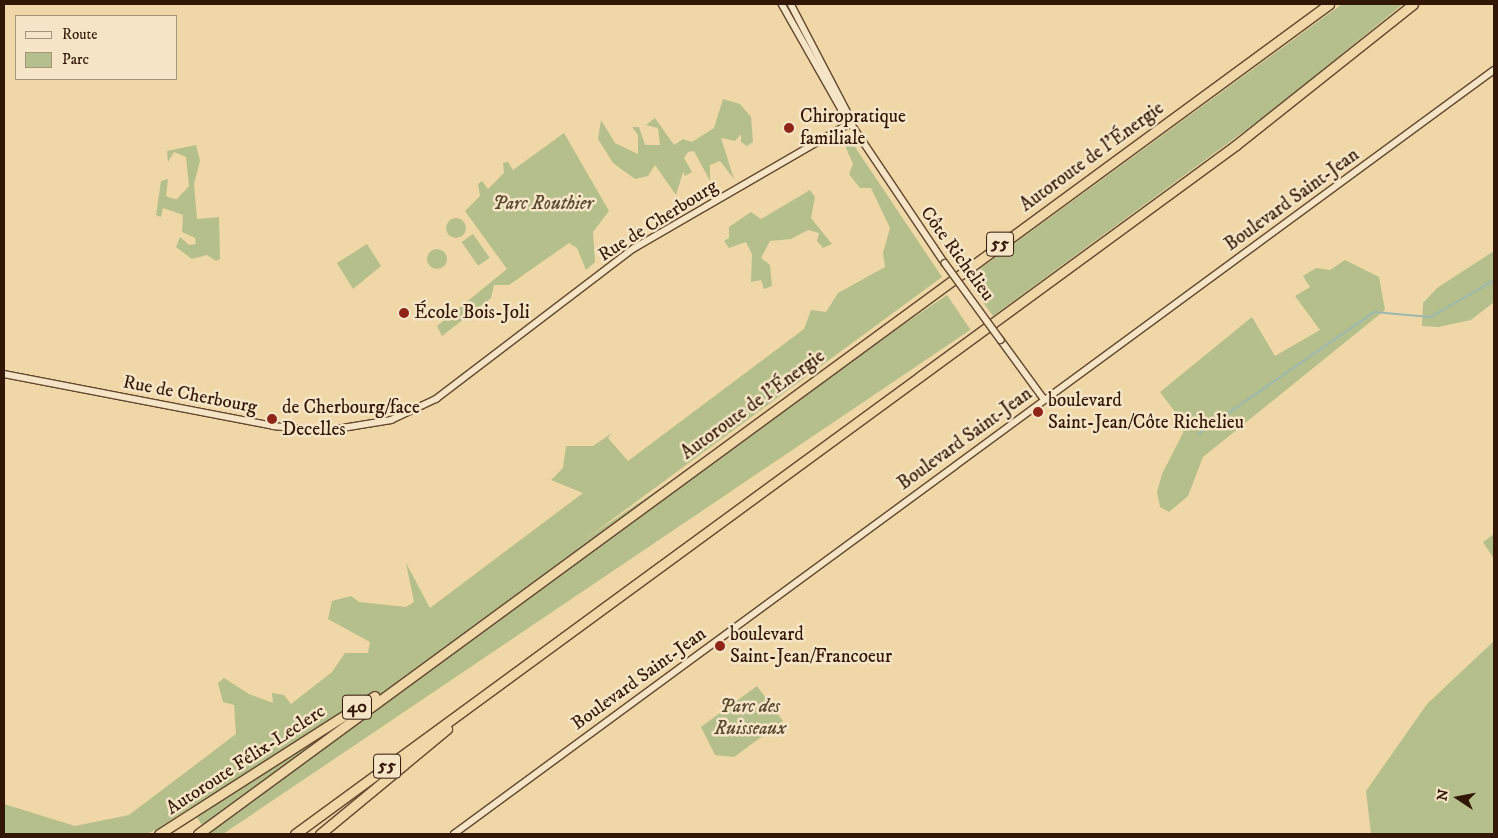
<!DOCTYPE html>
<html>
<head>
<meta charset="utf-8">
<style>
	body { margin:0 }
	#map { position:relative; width:1498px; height:838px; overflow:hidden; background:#efd7a8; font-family:"IM FELL DW Pica",serif }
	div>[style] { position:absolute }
	.green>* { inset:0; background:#b5bf8b; transform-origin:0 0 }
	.round { border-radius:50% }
	.stream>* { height:2px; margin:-1px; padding:0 1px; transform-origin:1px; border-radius:1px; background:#9cb8b0 }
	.roads { filter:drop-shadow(1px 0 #61472e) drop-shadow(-1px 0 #61472e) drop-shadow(0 1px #61472e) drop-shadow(0 -1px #61472e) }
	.tertiary>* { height:5.5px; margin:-2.75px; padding:0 2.75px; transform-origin:2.75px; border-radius:2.75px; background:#f5e5c6 }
	.motorway>* { height:9px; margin:-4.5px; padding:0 4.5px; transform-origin:4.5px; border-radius:4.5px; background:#efd7a8 }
	.bridges { filter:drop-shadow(1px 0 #61472e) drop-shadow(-1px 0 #61472e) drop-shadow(0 1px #61472e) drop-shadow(0 -1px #61472e) }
	.tertiary-bridge>* { height:5.5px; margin:-2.75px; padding:0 2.75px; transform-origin:2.75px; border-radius:2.75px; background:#f5e5c6 }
	.dots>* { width:14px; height:14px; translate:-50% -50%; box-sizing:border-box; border:2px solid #f5e5c6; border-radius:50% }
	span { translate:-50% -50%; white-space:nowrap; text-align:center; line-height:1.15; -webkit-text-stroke:5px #f5e5c6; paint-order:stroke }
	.shield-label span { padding:1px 4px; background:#f5e5c6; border:1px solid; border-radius:4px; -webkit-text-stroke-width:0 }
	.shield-label { font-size:18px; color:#321706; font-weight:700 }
	.poi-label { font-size:19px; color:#321706 }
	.left { translate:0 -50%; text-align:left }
	.street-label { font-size:19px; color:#321706 }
	.park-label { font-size:19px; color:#59492e; font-style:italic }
	.frame { position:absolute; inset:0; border:5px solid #321706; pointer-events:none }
	.legend { position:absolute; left:15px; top:15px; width:162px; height:65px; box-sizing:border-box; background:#f5e5c6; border:1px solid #a79379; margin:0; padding:6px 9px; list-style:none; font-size:15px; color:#321706 }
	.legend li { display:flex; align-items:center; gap:10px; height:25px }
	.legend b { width:25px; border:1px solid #a79379 }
	.north { position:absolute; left:1433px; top:773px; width:50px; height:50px; -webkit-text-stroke:4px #f5e5c6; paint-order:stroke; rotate:281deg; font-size:14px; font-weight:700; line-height:20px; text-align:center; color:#321706 }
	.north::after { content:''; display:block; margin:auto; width:18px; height:22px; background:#321706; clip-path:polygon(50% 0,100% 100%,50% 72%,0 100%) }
</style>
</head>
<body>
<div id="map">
	<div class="green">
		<div style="clip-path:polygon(1342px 4px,1403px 4px,1277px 107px,993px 316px,966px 279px)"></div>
		<div style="clip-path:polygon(723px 99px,740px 104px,751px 117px,753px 142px,747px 146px,741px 142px,741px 134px,735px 141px,721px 138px,734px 179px,720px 161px,710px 165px,710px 181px,694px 151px,688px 152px,684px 158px,692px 172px,685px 176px,683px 172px,676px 195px,655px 165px,648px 176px,635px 179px,613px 163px,598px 139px,601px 120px,615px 143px,638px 154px,638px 135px,632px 127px,639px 127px,645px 145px,660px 145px,658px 128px,646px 125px,655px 118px,674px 145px,683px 139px,692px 142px,714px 128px)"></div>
		<div style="clip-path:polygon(564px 133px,609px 211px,593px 232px,595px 262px,586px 270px,577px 248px,569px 243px,509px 285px,494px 285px,491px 298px,442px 336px,437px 326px,507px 269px,465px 211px,480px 196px,478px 184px,482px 181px,488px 189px,504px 173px,503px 163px,508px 162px,513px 170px)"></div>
		<div style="clip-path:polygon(849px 138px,942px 277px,467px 626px,157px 829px,147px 834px,4px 834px,4px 804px,75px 826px,129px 815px,236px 734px,234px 705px,223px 702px,218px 683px,224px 678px,249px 694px,273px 703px,272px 693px,284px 695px,291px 704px,332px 672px,345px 653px,368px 653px,370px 642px,328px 619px,332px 601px,351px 596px,359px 602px,406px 607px,414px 602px,406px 563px,430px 608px,583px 493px,551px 480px,563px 468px,566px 446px,593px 446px,612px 433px,608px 438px,628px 461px,804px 329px,811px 310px,826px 312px,838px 293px,885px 267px,883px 253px,890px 228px,871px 188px,860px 188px,849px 174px,853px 164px,843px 141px)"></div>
		<div style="clip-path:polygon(196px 145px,200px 161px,194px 184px,197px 219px,219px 217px,220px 259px,216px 261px,207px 255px,192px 259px,176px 247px,180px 237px,189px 245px,196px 244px,195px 238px,182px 232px,183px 215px,163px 208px,161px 217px,156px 215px,161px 181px,168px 179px,166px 196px,171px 198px,177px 199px,189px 186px,186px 157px,174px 152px,168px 162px,167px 151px)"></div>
		<div style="clip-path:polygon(810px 190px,815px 197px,811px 218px,832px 244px,823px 248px,817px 241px,819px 233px,808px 230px,791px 239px,770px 241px,761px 258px,770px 265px,772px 286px,764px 289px,761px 280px,751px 282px,752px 254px,746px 242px,729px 248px,724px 241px,729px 238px,729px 227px,751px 212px,761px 219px)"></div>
		<div class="round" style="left:446px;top:218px;width:20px;height:20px"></div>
		<div style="left:473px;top:234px;width:29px;height:14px;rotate:55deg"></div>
		<div style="clip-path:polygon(367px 244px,381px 266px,353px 289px,337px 263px)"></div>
		<div class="round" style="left:427px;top:249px;width:20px;height:20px"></div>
		<div style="clip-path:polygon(1494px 251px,1494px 302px,1471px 320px,1438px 327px,1422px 326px,1423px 303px,1437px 288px)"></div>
		<div style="clip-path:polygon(1345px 260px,1379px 277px,1385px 310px,1203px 457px,1188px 496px,1169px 512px,1160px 507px,1157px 492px,1162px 474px,1183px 433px,1182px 421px,1160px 392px,1252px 317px,1275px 356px,1320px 330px,1295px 296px,1310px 287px,1303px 276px,1316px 268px,1330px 270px)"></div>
		<div style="left:947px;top:295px;width:42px;height:914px;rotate:56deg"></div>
		<div style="clip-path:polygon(1494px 534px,1494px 559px,1483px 542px)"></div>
		<div style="clip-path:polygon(1494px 641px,1494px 834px,1371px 834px,1366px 791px,1427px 704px)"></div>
		<div style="clip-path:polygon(757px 686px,783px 721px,734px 757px,715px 755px,701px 727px)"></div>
	</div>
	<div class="stream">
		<div style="left:1198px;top:434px;width:214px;rotate:-34.7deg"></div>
		<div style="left:1374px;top:312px;width:57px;rotate:5deg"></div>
		<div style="left:1431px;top:317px;width:73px;rotate:-30.4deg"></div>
	</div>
	<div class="roads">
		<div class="tertiary">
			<div style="left:782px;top:4px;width:122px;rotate:60.5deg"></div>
			<div style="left:842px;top:110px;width:184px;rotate:56.1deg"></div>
			<div style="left:791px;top:4px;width:127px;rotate:62.4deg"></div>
			<div style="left:1001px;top:340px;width:73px;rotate:53.9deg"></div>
			<div style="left:4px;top:374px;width:274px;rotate:10.9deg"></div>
			<div style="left:273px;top:426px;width:51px;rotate:5.6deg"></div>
			<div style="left:324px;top:431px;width:68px;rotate:-9.3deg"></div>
			<div style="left:391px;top:420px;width:50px;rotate:-25deg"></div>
			<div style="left:436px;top:399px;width:248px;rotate:-37.3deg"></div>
			<div style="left:633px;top:249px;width:253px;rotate:-30.1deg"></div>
			<div style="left:454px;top:834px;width:1290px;rotate:-36.3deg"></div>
		</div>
		<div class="motorway">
			<div style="left:159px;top:834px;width:256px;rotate:-32.6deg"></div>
			<div style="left:198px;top:834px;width:1403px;rotate:-36.27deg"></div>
			<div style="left:295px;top:834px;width:1166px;rotate:-36.21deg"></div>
			<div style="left:1236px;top:145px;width:226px;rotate:-38.5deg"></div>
			<div style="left:320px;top:834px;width:165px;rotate:-39.6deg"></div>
		</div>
	</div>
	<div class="bridges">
		<div class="tertiary-bridge">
			<div style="left:945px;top:263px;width:95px;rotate:54deg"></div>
		</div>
	</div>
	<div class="dots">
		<div style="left:789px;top:128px;background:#8f2418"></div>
		<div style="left:404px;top:313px;background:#8f2418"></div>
		<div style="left:1038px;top:412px;background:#8f2418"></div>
		<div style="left:272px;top:419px;background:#8f2418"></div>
		<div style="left:720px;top:646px;background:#8f2418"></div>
	</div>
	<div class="shield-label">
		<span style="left:1000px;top:244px">55</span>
		<span style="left:357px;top:707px">40</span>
		<span style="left:387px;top:766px">55</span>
	</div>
	<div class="poi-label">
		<span class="left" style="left:800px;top:128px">Chiropratique<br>familiale</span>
		<span class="left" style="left:414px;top:313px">École Bois-Joli</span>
		<span class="left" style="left:1048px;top:412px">boulevard<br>Saint-Jean/Côte Richelieu</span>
		<span class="left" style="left:282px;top:419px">de Cherbourg/face<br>Decelles</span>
		<span class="left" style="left:730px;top:646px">boulevard<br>Saint-Jean/Francoeur</span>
	</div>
	<div class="street-label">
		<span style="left:1092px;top:157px;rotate:-36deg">Autoroute de l'Énergie</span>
		<span style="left:1292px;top:200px;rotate:-36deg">Boulevard Saint-Jean</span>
		<span style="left:658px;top:221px;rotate:-32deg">Rue de Cherbourg</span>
		<span style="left:957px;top:254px;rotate:54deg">Côte Richelieu</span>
		<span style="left:190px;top:395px;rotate:11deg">Rue de Cherbourg</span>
		<span style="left:753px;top:405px;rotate:-36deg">Autoroute de l'Énergie</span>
		<span style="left:965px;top:439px;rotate:-36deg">Boulevard Saint-Jean</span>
		<span style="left:639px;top:679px;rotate:-36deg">Boulevard Saint-Jean</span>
		<span style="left:246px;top:760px;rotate:-33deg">Autoroute Félix-Leclerc</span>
	</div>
	<div class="park-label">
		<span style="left:543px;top:204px">Parc Routhier</span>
		<span style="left:750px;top:718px">Parc des<br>Ruisseaux</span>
	</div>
	<div class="frame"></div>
	<ul class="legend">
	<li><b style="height:6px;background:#f5e5c6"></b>Route</li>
	<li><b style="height:14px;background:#b5bf8b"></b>Parc</li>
	</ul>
	<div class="north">N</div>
</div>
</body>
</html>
